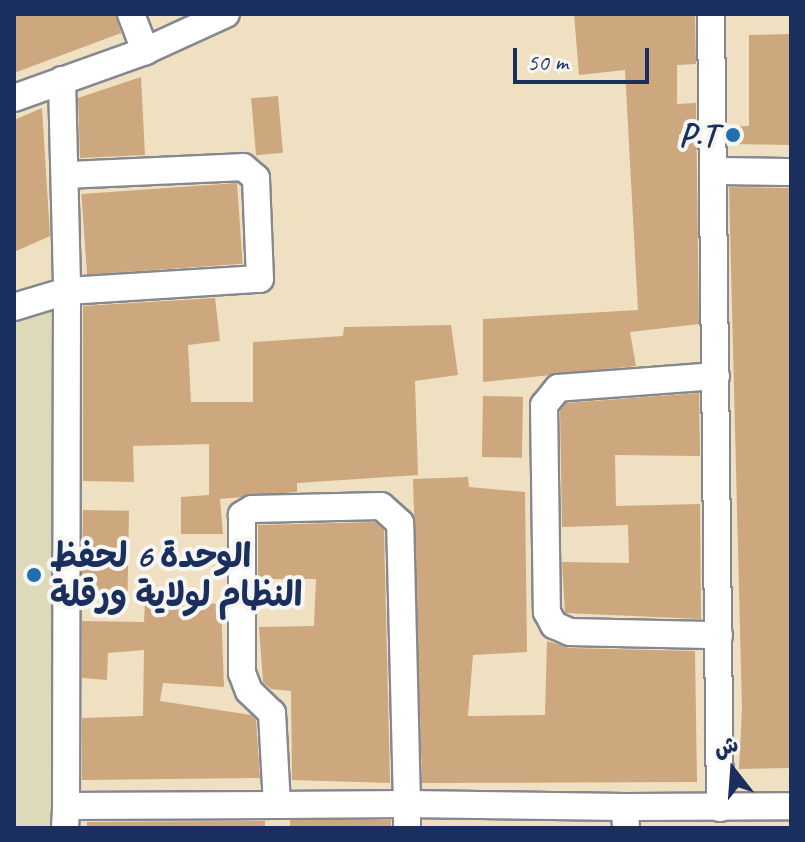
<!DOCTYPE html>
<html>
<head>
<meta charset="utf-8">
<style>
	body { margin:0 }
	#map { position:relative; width:805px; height:842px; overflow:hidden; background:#f0e0c2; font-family:Caveat,"Playpen Sans Arabic",sans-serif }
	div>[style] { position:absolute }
	.built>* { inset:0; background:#ded9b8; transform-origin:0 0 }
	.building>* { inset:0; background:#cda77e; transform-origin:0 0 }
	.roads { filter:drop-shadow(2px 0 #868890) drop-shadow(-2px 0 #868890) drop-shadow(0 2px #868890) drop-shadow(0 -2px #868890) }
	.minor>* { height:26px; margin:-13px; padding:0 13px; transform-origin:13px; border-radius:13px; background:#fff }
	.dots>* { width:22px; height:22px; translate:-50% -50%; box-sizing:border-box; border:4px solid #f6f6f2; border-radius:50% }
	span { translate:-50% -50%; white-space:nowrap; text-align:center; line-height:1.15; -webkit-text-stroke:8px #f6f6f2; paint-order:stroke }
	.poi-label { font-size:34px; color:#1b2f5e; font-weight:700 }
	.right { translate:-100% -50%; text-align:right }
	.left { translate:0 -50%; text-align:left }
	.frame { position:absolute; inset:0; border:16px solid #1b2f5e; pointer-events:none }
	.north { position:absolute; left:693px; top:730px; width:80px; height:80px; -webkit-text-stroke:6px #f6f6f2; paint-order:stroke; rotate:343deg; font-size:22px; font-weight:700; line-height:32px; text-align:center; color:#1b2f5e }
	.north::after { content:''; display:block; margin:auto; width:28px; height:36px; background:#1b2f5e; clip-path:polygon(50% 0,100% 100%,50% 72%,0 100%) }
	.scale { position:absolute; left:513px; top:48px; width:136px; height:36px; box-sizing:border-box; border:4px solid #1b2f5e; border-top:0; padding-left:10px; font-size:24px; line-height:28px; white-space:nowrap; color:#1b2f5e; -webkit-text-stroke:6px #f6f6f2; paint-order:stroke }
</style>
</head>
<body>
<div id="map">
	<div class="built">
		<div style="left:56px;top:305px;width:523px;height:45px;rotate:90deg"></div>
	</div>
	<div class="building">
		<div style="clip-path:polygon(14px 14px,115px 14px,121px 33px,14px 73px)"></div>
		<div style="clip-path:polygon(574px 14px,695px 14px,696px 64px,677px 65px,677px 104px,696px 103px,699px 324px,630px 332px,636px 366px,483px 382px,483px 319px,638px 310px,625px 70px,579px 75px)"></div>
		<div style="clip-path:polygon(791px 34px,791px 145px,728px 144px,728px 127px,749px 126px,749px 35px)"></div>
		<div style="clip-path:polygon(141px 77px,145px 155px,80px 158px,78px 98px)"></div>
		<div style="left:278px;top:96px;width:57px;height:27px;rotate:85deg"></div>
		<div style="clip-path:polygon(42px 108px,50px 236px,14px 252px,14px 120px)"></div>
		<div style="left:237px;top:183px;width:81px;height:156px;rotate:86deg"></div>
		<div style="clip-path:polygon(729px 187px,791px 188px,791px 768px,739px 769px,742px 710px)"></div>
		<div style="clip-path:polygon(215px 298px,220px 341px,188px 345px,191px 402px,253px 402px,253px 342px,343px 336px,344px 327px,451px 325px,458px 375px,415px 381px,418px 475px,297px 483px,297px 492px,220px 499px,223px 534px,181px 534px,181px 497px,209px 495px,209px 444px,133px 446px,134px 482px,83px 481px,83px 306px)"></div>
		<div style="clip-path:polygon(699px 393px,700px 456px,615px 455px,616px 506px,700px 504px,701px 619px,565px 613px,562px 562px,629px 563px,628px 525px,562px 527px,560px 411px,566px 403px)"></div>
		<div style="left:483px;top:396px;width:40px;height:61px;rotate:1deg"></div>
		<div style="clip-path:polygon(468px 477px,469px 487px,525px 492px,527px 652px,473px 655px,468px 716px,545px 715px,547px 641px,570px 648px,695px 651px,697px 782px,422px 783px,413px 479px)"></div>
		<div style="left:83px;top:510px;width:46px;height:82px;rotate:1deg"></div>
		<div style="clip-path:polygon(375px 522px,384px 530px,390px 783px,292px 780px,291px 691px,271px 689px,263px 682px,259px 627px,314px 626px,316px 579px,258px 579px,258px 525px)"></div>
		<div style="clip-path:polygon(145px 601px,221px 604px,224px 687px,163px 683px,160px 701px,251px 715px,256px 720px,260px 778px,82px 780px,82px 718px,143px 716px,144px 650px,108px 653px,107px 680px,82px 678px,82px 621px,144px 622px)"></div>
		<div style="left:391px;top:820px;width:8px;height:101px;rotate:90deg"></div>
		<div style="clip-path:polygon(265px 821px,265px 828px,87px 828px,87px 822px)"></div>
	</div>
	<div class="roads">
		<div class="minor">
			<div style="left:131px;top:14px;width:40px;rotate:69deg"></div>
			<div style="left:711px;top:14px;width:794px;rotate:89.35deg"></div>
			<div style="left:62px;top:80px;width:211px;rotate:88.6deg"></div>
			<div style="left:67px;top:291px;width:515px;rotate:90.11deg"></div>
			<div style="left:14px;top:98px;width:139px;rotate:-19.7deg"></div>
			<div style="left:145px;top:51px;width:89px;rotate:-24.6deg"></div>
			<div style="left:715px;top:171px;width:76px;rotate:0.8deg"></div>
			<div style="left:14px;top:307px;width:55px;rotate:-16.8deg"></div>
			<div style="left:67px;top:291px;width:193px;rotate:-3.6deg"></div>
			<div style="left:260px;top:279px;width:101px;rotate:-92.3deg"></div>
			<div style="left:256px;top:178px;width:17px;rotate:-140deg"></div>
			<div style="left:243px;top:167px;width:177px;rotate:177.4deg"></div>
			<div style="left:716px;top:376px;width:158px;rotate:175.7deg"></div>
			<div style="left:558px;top:388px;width:22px;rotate:129deg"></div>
			<div style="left:544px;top:405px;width:207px;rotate:89.2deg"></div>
			<div style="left:547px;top:612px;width:15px;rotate:62deg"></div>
			<div style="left:554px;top:625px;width:17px;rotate:24deg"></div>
			<div style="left:570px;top:632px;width:149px;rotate:1.2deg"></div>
			<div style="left:65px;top:828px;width:22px;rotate:-87deg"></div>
			<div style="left:66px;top:806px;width:211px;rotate:-0.3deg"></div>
			<div style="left:277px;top:805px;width:130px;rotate:-0.4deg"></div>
			<div style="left:407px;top:804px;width:281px;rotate:-91.4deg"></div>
			<div style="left:400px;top:523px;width:25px;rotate:-138deg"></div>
			<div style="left:381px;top:506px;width:129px;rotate:178.7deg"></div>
			<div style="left:252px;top:509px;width:12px;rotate:149deg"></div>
			<div style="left:242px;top:515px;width:158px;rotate:90deg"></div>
			<div style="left:242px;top:673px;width:19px;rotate:69deg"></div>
			<div style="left:249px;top:691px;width:32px;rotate:44deg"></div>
			<div style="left:272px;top:713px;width:92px;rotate:86.9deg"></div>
			<div style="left:407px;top:828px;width:24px;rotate:-90deg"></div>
			<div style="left:407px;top:804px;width:218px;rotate:0.8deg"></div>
			<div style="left:626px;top:828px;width:21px;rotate:-93deg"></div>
			<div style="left:625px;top:807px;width:166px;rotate:-0.3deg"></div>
		</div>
	</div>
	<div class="dots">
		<div style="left:733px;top:135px;background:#1f6fb2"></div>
		<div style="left:34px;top:575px;background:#1f6fb2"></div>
	</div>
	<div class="poi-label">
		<span class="right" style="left:717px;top:135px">P.T</span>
		<span class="left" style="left:50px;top:575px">الوحدة 6 لحفظ<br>النظام لولاية ورقلة</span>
	</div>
	<div class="frame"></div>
	<div class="north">ش</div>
	<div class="scale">50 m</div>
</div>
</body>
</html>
